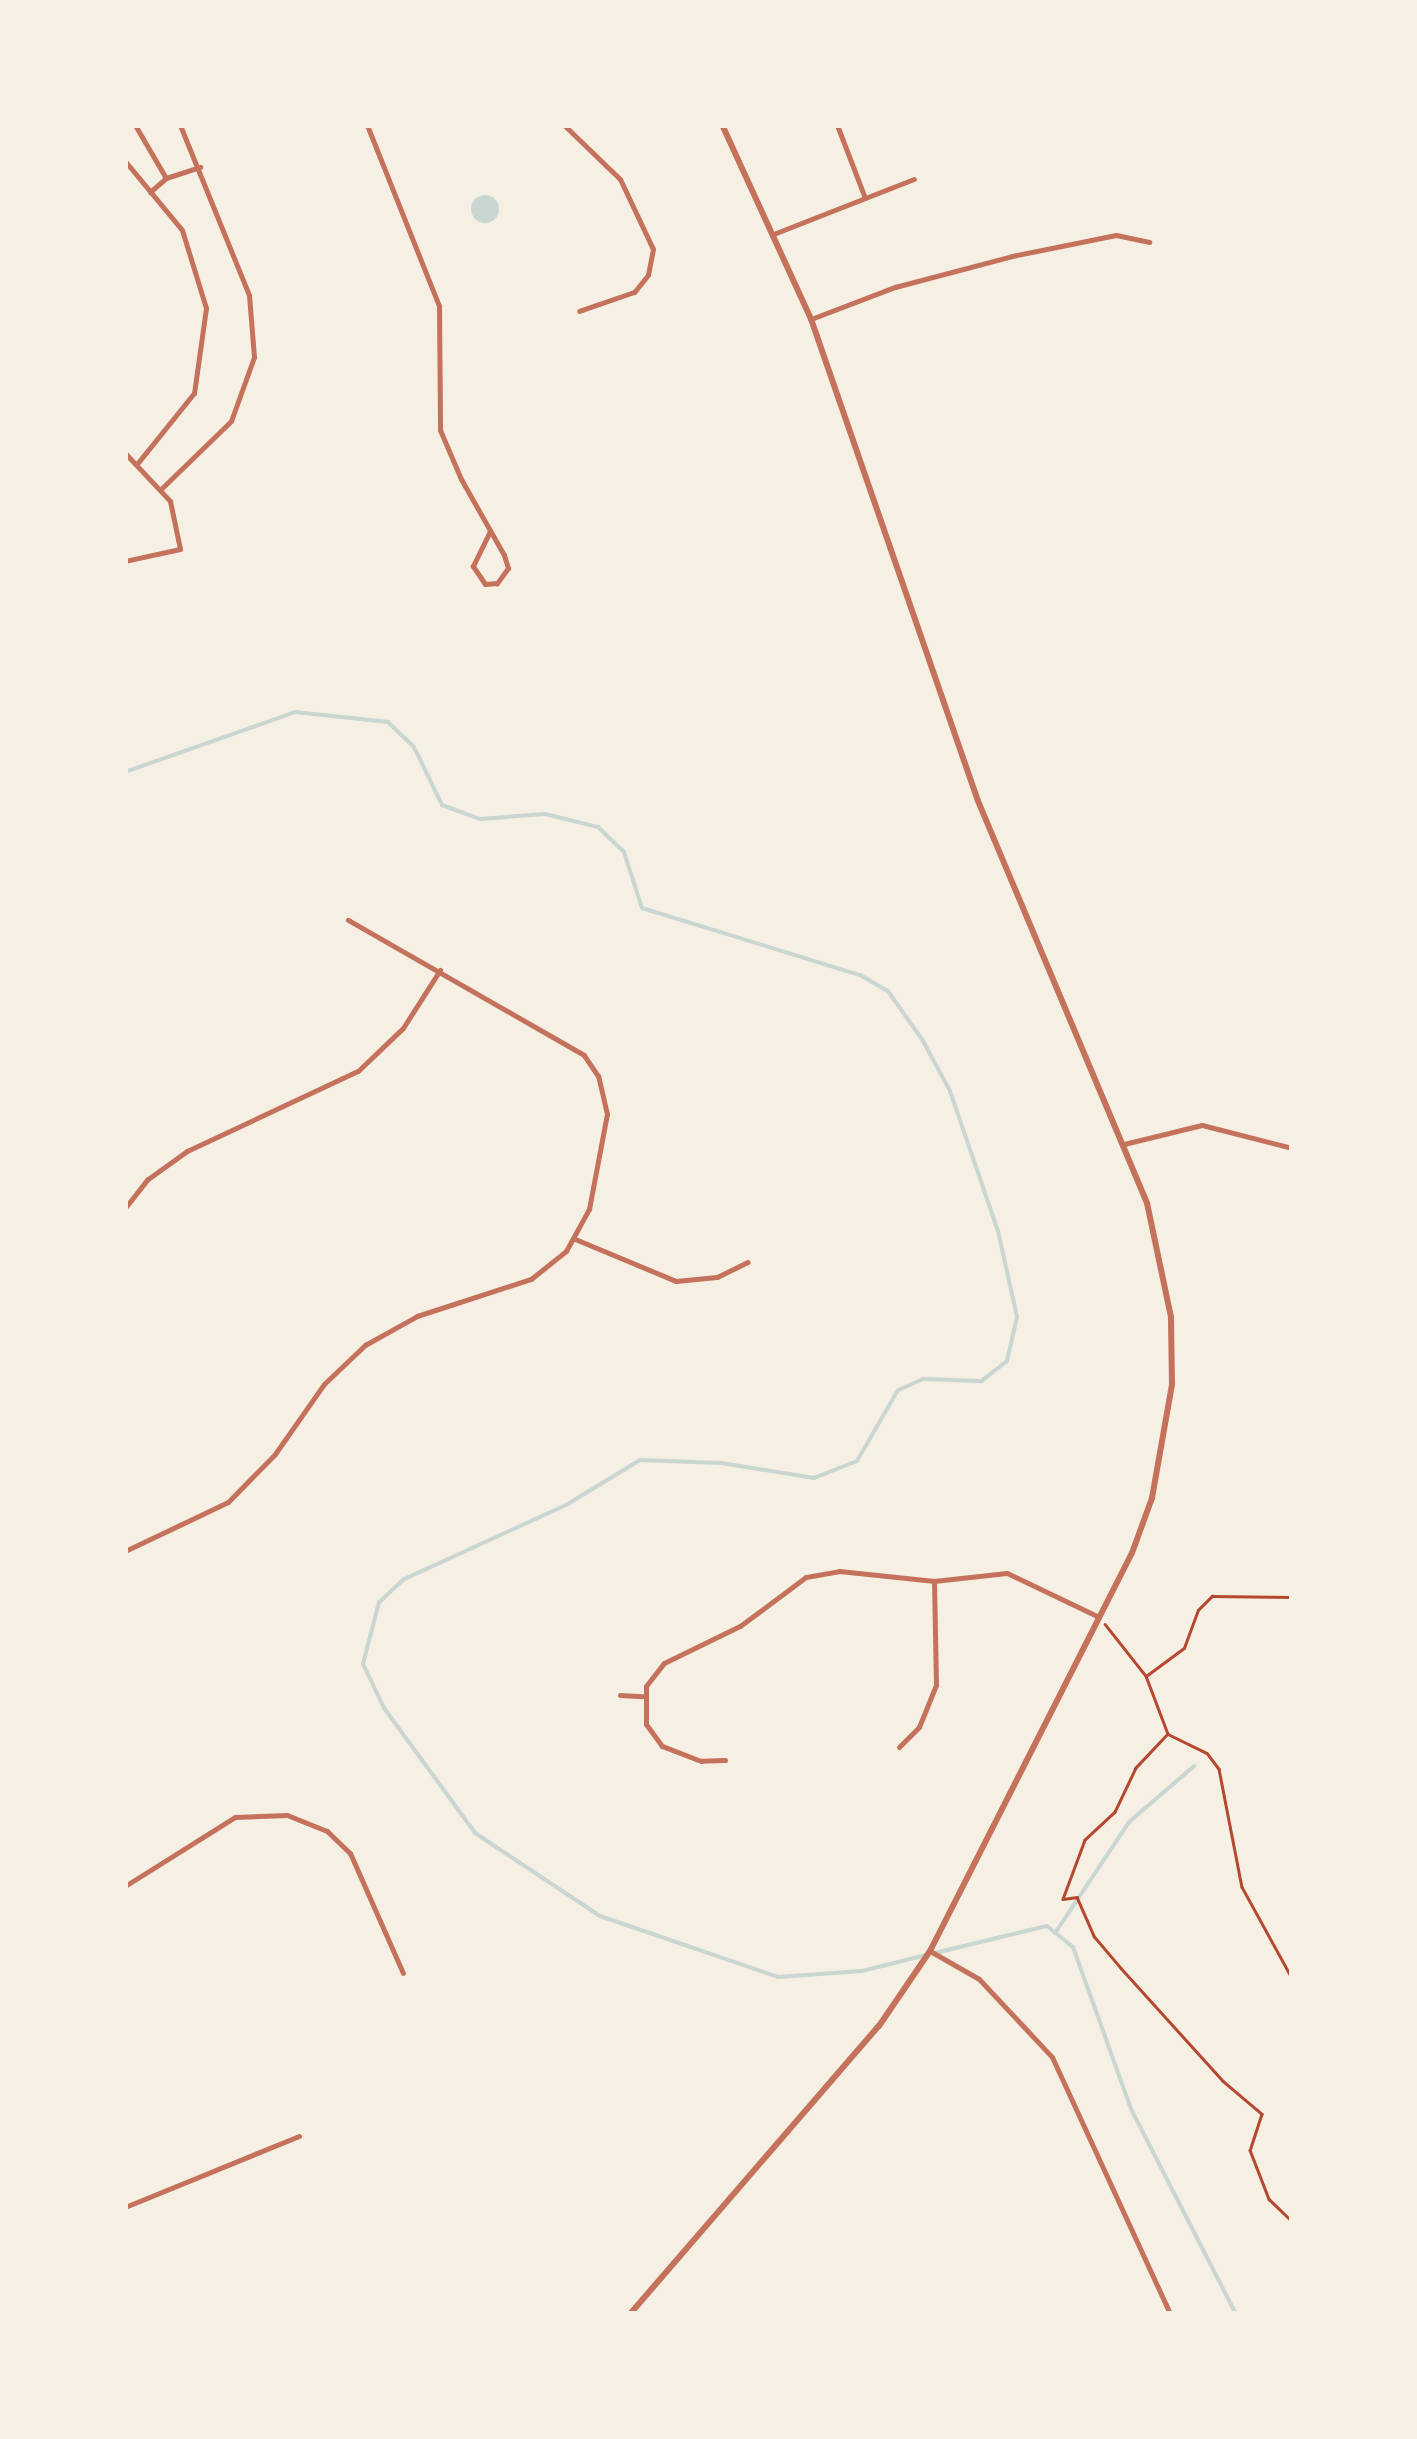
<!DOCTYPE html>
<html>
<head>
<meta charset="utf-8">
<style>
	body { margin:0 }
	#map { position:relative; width:1417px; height:2439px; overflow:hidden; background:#f6efe4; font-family:Arial,sans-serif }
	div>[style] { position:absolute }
	.water>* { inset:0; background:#c9d6d2 }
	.round { border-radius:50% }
	.stream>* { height:4px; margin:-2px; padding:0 2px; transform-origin:2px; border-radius:2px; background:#c9d6d2 }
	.path>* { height:2.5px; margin:-1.25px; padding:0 1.25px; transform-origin:1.25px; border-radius:1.25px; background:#b5482f }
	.minor>* { height:5px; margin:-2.5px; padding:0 2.5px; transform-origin:2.5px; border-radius:2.5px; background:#c5725c }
	.tertiary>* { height:6px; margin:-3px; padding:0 3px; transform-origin:3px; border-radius:3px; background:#c5725c }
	span { translate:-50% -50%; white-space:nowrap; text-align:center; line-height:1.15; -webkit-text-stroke:8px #f6efe4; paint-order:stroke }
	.frame { position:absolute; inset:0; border:128px solid #f6efe4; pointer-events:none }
</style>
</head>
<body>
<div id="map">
	<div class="water">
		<div class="round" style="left:471px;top:195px;width:28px;height:28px"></div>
	</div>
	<div class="stream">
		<div style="left:125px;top:772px;width:180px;rotate:-19.4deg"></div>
		<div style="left:295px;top:712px;width:94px;rotate:6.1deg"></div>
		<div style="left:388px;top:722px;width:36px;rotate:44deg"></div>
		<div style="left:414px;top:747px;width:64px;rotate:64.2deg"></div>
		<div style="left:442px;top:805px;width:40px;rotate:20.2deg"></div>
		<div style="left:480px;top:819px;width:65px;rotate:-4.4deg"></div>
		<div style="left:545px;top:814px;width:55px;rotate:13.8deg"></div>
		<div style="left:598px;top:827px;width:36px;rotate:44deg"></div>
		<div style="left:624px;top:852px;width:59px;rotate:72.2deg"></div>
		<div style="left:642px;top:908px;width:228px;rotate:17.1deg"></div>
		<div style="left:860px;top:975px;width:32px;rotate:30deg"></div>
		<div style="left:888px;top:991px;width:61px;rotate:55deg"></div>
		<div style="left:923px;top:1041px;width:57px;rotate:61.6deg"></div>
		<div style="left:950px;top:1091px;width:148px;rotate:71.1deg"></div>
		<div style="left:998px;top:1231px;width:88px;rotate:77.5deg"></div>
		<div style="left:1017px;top:1317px;width:45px;rotate:102.8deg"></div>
		<div style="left:1007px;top:1361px;width:33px;rotate:142deg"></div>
		<div style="left:981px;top:1381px;width:58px;rotate:-178deg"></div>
		<div style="left:923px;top:1379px;width:27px;rotate:156deg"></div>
		<div style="left:898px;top:1390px;width:82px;rotate:120deg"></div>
		<div style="left:857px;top:1461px;width:46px;rotate:158.4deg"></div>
		<div style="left:814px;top:1478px;width:94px;rotate:-170.8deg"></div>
		<div style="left:721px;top:1463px;width:81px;rotate:-177.9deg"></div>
		<div style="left:640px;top:1460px;width:87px;rotate:148.7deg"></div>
		<div style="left:566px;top:1505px;width:178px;rotate:155.4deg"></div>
		<div style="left:404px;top:1579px;width:34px;rotate:137deg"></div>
		<div style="left:379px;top:1602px;width:64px;rotate:104.5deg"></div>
		<div style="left:363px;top:1664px;width:49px;rotate:64.5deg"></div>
		<div style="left:384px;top:1708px;width:155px;rotate:53.9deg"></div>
		<div style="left:475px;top:1833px;width:150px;rotate:33.6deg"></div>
		<div style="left:600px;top:1916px;width:188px;rotate:18.9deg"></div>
		<div style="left:778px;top:1977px;width:84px;rotate:-4.1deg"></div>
		<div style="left:862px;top:1971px;width:66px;rotate:-14deg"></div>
		<div style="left:1055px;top:1933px;width:133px;rotate:-56.3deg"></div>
		<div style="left:1129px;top:1822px;width:86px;rotate:-40.7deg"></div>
		<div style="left:935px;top:1953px;width:115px;rotate:-13.6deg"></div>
		<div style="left:1047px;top:1926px;width:33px;rotate:39deg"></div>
		<div style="left:1073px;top:1947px;width:172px;rotate:70.3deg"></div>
		<div style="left:1131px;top:2109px;width:230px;rotate:62.9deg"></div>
	</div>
	<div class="path">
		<div style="left:1105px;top:1624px;width:66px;rotate:51.7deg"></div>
		<div style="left:1146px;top:1676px;width:47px;rotate:-36.4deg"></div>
		<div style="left:1184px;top:1648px;width:40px;rotate:-69.8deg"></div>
		<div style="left:1198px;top:1610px;width:20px;rotate:-45deg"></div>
		<div style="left:1212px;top:1596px;width:80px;rotate:0.7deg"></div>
		<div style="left:1146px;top:1676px;width:62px;rotate:69.2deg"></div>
		<div style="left:1168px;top:1734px;width:43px;rotate:26deg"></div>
		<div style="left:1207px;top:1753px;width:20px;rotate:53deg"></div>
		<div style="left:1219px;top:1769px;width:120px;rotate:79deg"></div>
		<div style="left:1242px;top:1887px;width:104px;rotate:61.2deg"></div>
		<div style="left:1168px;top:1734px;width:47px;rotate:133.3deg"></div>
		<div style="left:1136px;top:1768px;width:49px;rotate:115.5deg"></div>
		<div style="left:1115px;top:1812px;width:41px;rotate:137deg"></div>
		<div style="left:1085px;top:1840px;width:63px;rotate:110.4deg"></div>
		<div style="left:1063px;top:1899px;width:14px;rotate:-8deg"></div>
		<div style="left:1077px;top:1897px;width:43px;rotate:66.4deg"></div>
		<div style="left:1094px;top:1936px;width:42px;rotate:49.8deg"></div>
		<div style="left:1121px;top:1968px;width:152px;rotate:47.9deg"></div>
		<div style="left:1223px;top:2081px;width:51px;rotate:40.2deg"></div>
		<div style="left:1262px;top:2114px;width:38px;rotate:108deg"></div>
		<div style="left:1250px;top:2150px;width:53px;rotate:68.8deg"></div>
		<div style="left:1269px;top:2199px;width:32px;rotate:44deg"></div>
	</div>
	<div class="minor">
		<div style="left:135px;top:125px;width:61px;rotate:59.7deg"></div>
		<div style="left:367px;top:125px;width:195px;rotate:68.3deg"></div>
		<div style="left:439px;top:306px;width:124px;rotate:89.5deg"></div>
		<div style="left:440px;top:430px;width:53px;rotate:66.8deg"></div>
		<div style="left:461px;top:479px;width:87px;rotate:60.5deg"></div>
		<div style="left:504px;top:555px;width:14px;rotate:73deg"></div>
		<div style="left:508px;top:568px;width:19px;rotate:126deg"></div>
		<div style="left:497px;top:583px;width:12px;rotate:175deg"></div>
		<div style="left:485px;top:584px;width:22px;rotate:-124deg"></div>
		<div style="left:473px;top:566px;width:39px;rotate:-64deg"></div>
		<div style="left:564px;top:125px;width:78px;rotate:44deg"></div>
		<div style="left:620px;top:179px;width:77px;rotate:64.8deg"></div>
		<div style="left:653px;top:249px;width:26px;rotate:101deg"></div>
		<div style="left:648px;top:275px;width:22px;rotate:129deg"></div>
		<div style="left:634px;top:292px;width:58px;rotate:160.9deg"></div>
		<div style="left:837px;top:125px;width:78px;rotate:69deg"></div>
		<div style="left:125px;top:161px;width:89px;rotate:50.4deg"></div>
		<div style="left:182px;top:230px;width:82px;rotate:72.9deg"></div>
		<div style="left:206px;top:308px;width:86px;rotate:98deg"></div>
		<div style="left:194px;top:393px;width:91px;rotate:128.8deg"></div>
		<div style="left:150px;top:192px;width:21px;rotate:-41deg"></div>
		<div style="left:166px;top:178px;width:36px;rotate:-18deg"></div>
		<div style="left:776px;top:233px;width:148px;rotate:-21.4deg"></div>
		<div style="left:811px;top:319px;width:90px;rotate:-20.9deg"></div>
		<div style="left:895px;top:287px;width:121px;rotate:-14.8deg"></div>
		<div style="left:1012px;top:256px;width:106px;rotate:-11.4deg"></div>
		<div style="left:1116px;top:235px;width:34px;rotate:12deg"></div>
		<div style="left:125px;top:453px;width:66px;rotate:46.8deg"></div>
		<div style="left:170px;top:501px;width:49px;rotate:78.2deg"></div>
		<div style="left:180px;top:549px;width:56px;rotate:167.7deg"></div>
		<div style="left:161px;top:489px;width:98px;rotate:-44.2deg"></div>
		<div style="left:231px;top:421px;width:68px;rotate:-70.2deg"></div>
		<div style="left:254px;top:357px;width:62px;rotate:-94.6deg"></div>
		<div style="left:249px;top:295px;width:183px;rotate:-112.1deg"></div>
		<div style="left:1124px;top:1144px;width:80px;rotate:-13.7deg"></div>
		<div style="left:1202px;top:1125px;width:93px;rotate:14.3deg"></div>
		<div style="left:125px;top:1208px;width:37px;rotate:-52deg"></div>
		<div style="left:148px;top:1179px;width:48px;rotate:-35.7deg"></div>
		<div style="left:187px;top:1151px;width:189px;rotate:-25.1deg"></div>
		<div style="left:358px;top:1071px;width:62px;rotate:-43.7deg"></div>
		<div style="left:403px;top:1028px;width:69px;rotate:-57.5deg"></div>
		<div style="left:575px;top:1239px;width:109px;rotate:22.6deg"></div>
		<div style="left:676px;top:1281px;width:41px;rotate:-5.6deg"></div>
		<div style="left:717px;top:1277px;width:34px;rotate:-26deg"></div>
		<div style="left:125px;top:1551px;width:114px;rotate:-25.4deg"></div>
		<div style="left:228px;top:1502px;width:67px;rotate:-45.6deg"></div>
		<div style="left:275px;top:1454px;width:85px;rotate:-55deg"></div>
		<div style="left:324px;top:1384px;width:57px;rotate:-43.6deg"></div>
		<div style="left:365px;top:1345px;width:60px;rotate:-29.1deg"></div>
		<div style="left:417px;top:1316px;width:120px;rotate:-18deg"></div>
		<div style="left:531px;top:1279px;width:45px;rotate:-38.7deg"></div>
		<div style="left:566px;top:1251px;width:48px;rotate:-61.3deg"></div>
		<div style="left:589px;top:1209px;width:97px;rotate:-79.3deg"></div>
		<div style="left:607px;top:1114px;width:39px;rotate:-103deg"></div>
		<div style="left:598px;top:1076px;width:25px;rotate:-124deg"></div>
		<div style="left:584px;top:1055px;width:272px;rotate:-150.2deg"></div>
		<div style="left:620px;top:1695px;width:22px;rotate:3deg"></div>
		<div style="left:899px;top:1747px;width:28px;rotate:-45deg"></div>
		<div style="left:919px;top:1727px;width:45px;rotate:-68deg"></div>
		<div style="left:936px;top:1685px;width:104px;rotate:-91.1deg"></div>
		<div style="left:725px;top:1760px;width:24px;rotate:178deg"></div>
		<div style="left:701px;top:1761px;width:42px;rotate:-159deg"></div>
		<div style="left:662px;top:1746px;width:27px;rotate:-126deg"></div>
		<div style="left:646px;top:1724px;width:38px;rotate:-90deg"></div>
		<div style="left:646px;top:1686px;width:29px;rotate:-52deg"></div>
		<div style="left:664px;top:1663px;width:85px;rotate:-26deg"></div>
		<div style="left:740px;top:1626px;width:82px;rotate:-36.6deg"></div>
		<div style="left:806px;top:1577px;width:34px;rotate:-10deg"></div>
		<div style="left:839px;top:1571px;width:96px;rotate:6deg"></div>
		<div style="left:934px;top:1581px;width:73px;rotate:-6.3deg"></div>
		<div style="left:1007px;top:1573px;width:102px;rotate:25.6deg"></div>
		<div style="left:125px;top:1886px;width:130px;rotate:-32.1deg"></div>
		<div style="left:235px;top:1817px;width:52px;rotate:-2.2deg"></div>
		<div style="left:287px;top:1815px;width:43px;rotate:21.8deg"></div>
		<div style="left:327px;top:1831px;width:32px;rotate:44deg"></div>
		<div style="left:350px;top:1853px;width:131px;rotate:66.2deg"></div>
		<div style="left:930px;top:1951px;width:56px;rotate:29.7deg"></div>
		<div style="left:979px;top:1979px;width:107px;rotate:46.9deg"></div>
		<div style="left:1052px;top:2057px;width:283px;rotate:65.3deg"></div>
		<div style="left:125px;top:2207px;width:188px;rotate:-22.2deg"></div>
	</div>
	<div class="tertiary">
		<div style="left:630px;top:2314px;width:381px;rotate:-49.2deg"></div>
		<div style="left:879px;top:2026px;width:91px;rotate:-55.8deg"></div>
		<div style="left:930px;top:1951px;width:446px;rotate:-63.1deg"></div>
		<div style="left:1132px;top:1553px;width:59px;rotate:-70deg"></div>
		<div style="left:1152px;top:1498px;width:116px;rotate:-80deg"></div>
		<div style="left:1172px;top:1384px;width:67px;rotate:-90.9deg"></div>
		<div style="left:1171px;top:1317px;width:116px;rotate:-101.9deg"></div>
		<div style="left:1147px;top:1203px;width:436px;rotate:-112.8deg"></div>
		<div style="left:978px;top:801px;width:510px;rotate:-109.11deg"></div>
		<div style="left:811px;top:319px;width:213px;rotate:-114.6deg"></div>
	</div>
	<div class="frame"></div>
</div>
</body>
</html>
